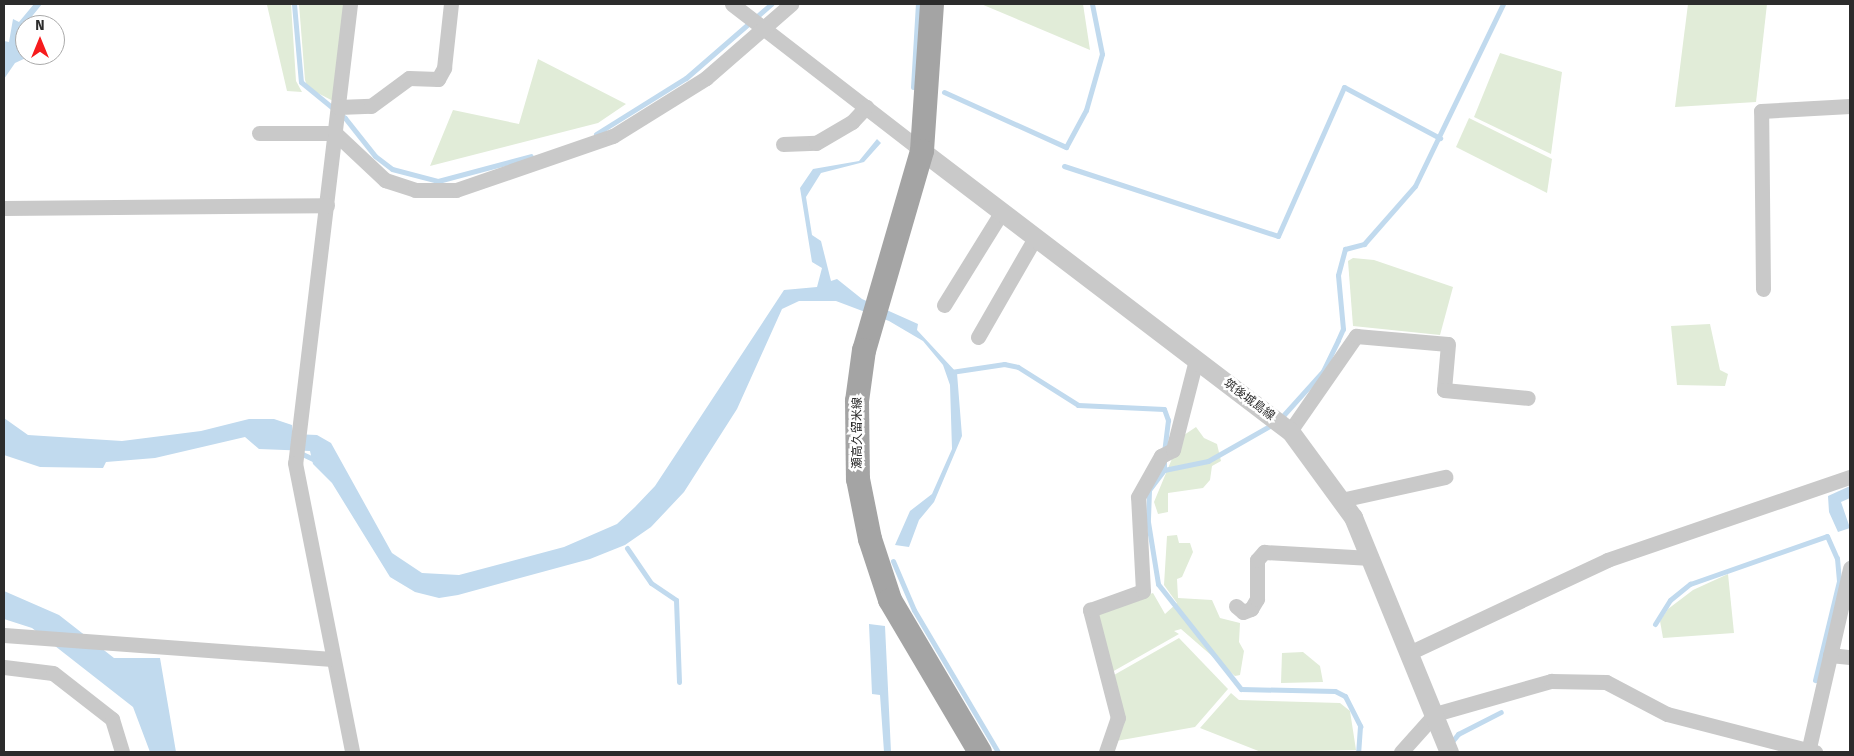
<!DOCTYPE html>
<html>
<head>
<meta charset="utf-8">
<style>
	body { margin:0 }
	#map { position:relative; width:1854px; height:756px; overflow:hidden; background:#fff; font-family:"Fira Sans","Noto Sans JP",sans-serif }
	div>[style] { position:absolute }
	.green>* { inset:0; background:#e1ecd8 }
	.water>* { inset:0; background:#c1daee }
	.stream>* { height:5px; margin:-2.5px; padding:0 2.5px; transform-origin:2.5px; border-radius:2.5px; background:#c1daee }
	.minor>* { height:15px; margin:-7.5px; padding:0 7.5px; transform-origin:7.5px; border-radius:7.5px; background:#c9c9c9 }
	.tertiary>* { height:19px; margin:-9.5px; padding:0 9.5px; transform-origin:9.5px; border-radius:9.5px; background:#c9c9c9 }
	.primary>* { height:24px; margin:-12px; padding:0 12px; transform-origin:12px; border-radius:12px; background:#a4a4a4 }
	span { translate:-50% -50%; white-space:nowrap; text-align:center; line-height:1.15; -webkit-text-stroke:5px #fff; paint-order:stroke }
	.street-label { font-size:12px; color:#2c2c2c }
	.frame { position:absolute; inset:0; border:5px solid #2c2c2c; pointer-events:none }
	.north { position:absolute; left:15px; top:15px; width:50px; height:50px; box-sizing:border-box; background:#fff; border:1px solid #ababab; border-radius:50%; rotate:0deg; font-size:14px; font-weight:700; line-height:20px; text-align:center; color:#2c2c2c }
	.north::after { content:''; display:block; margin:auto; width:18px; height:22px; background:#f61b1d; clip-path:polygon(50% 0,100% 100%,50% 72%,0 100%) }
</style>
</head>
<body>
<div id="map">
	<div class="green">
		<div style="clip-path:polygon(291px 4px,296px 81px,302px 92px,287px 91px,267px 5px)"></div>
		<div style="clip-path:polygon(299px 4px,345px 4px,335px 102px,308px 88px,305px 80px)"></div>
		<div style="clip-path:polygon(981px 4px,1083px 4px,1090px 50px)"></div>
		<div style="clip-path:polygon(1688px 4px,1767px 4px,1756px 102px,1675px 107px)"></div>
		<div style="clip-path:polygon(1500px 53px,1562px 72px,1551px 154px,1474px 117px)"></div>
		<div style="clip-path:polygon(538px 59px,626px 104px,598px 123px,430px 166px,453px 110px,519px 124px)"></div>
		<div style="clip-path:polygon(1469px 118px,1552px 159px,1547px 193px,1456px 147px)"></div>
		<div style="clip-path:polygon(1353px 258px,1374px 260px,1453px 287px,1440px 335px,1353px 326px,1348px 261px)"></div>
		<div style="clip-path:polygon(1710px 324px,1720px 370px,1728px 374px,1725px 386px,1677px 385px,1671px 326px)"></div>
		<div style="clip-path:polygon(1196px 427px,1204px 438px,1217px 444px,1221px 461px,1212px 466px,1210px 480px,1203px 488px,1168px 493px,1168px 512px,1158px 514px,1154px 502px,1181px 437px)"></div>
		<div style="clip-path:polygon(1177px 535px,1179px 543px,1190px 543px,1193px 552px,1182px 577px,1177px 579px,1178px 598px,1212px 600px,1220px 618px,1240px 623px,1239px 642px,1244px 651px,1240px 675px,1235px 676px,1181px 629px,1174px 631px,1179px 634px,1112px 672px,1094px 613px,1153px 593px,1165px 614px,1177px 603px,1164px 585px,1167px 536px)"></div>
		<div style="clip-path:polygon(1728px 574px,1734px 633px,1663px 638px,1660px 621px,1668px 609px,1693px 590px)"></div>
		<div style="clip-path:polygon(1179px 638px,1228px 689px,1195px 727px,1116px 741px,1114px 675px)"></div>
		<div style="clip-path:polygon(1303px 652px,1320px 666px,1323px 682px,1281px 683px,1282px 653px)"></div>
		<div style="clip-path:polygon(1231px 693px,1239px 700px,1340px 703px,1350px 711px,1356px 750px,1261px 752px,1200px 728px)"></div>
	</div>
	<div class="water">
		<div style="clip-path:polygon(34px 4px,42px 4px,25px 25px,20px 44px,19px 50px,28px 57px,15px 63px,4px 79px,4px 41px,9px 42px,13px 19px,19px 22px)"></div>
		<div style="clip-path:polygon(877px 139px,881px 143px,864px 162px,821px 173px,806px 197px,812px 235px,821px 241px,831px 281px,837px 279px,862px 299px,918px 324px,917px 330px,957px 373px,962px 436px,934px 502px,919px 520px,909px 547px,895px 545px,910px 511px,932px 494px,952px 449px,950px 385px,943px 365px,923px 341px,889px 321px,836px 301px,799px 301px,782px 309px,737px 409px,684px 492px,651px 527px,625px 545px,590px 559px,458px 595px,439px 598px,415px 592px,390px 577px,332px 483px,313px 464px,310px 451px,259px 449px,245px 437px,155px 458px,106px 462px,103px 468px,40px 467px,4px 455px,4px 418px,28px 435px,122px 441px,201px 431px,249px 419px,274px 419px,292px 425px,293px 434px,317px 435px,331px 443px,392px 553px,422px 573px,459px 575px,564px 547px,617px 524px,635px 507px,655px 486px,784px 290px,817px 287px,822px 268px,812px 262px,800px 188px,813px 169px,859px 161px)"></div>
		<div style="clip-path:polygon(1850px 486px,1850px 498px,1841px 502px,1850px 528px,1838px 532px,1829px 512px,1828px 496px)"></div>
		<div style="clip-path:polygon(4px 591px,59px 615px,114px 658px,160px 658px,176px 752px,150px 752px,133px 707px,32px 628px,4px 619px)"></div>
		<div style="clip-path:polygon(869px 624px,885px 626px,891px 752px,884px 752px,880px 695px,872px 694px)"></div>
	</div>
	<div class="stream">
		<div style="left:294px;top:4px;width:78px;rotate:84.9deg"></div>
		<div style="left:301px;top:82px;width:57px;rotate:39.3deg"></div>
		<div style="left:345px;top:118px;width:48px;rotate:51.7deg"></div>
		<div style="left:375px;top:156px;width:21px;rotate:37deg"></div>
		<div style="left:392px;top:169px;width:48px;rotate:14.6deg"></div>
		<div style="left:438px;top:181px;width:96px;rotate:-15deg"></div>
		<div style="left:913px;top:87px;width:83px;rotate:-86.6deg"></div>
		<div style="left:944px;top:92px;width:134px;rotate:24.3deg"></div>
		<div style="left:1066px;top:147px;width:42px;rotate:-61.6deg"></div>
		<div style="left:1086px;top:110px;width:58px;rotate:-74.1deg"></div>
		<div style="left:1102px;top:54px;width:51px;rotate:-101.3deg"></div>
		<div style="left:596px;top:134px;width:106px;rotate:-31.9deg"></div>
		<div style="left:686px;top:78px;width:113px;rotate:-41deg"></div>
		<div style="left:1064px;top:166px;width:225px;rotate:18.1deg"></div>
		<div style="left:1278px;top:236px;width:163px;rotate:-66.1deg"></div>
		<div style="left:1344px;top:87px;width:109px;rotate:28deg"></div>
		<div style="left:951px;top:372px;width:54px;rotate:-8.6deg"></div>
		<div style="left:1004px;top:364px;width:14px;rotate:12deg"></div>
		<div style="left:1018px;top:367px;width:71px;rotate:32.3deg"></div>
		<div style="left:1078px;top:405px;width:86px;rotate:2.7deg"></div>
		<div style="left:1164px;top:409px;width:12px;rotate:70deg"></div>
		<div style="left:1168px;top:420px;width:32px;rotate:97deg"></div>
		<div style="left:1280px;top:419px;width:64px;rotate:-48.1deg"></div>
		<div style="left:1323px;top:371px;width:34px;rotate:-64deg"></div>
		<div style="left:1338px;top:340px;width:12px;rotate:-66deg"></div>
		<div style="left:1343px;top:329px;width:54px;rotate:-95.3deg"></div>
		<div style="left:1338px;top:275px;width:27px;rotate:-75deg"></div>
		<div style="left:1345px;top:249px;width:20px;rotate:-15deg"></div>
		<div style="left:1364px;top:244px;width:77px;rotate:-48.7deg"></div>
		<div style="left:1415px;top:186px;width:202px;rotate:-64.2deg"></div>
		<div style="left:298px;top:452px;width:21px;rotate:25deg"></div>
		<div style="left:1164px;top:460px;width:10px;rotate:90deg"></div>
		<div style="left:1164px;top:470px;width:45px;rotate:-11.6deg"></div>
		<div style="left:1208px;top:461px;width:75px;rotate:-29.6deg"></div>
		<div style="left:1164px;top:470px;width:25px;rotate:127deg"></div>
		<div style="left:1149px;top:490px;width:32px;rotate:92deg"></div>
		<div style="left:1148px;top:522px;width:63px;rotate:80.8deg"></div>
		<div style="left:1158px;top:584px;width:134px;rotate:51.7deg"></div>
		<div style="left:1241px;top:689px;width:94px;rotate:1.2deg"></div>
		<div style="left:1335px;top:691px;width:11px;rotate:27deg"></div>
		<div style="left:1345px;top:696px;width:34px;rotate:63deg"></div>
		<div style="left:1360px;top:726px;width:26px;rotate:94deg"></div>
		<div style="left:627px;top:548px;width:42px;rotate:55.6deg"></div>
		<div style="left:651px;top:583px;width:30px;rotate:34deg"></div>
		<div style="left:676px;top:600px;width:82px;rotate:87.9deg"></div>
		<div style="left:893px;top:561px;width:53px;rotate:66.8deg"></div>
		<div style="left:914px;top:610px;width:165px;rotate:59.4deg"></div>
		<div style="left:1655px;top:624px;width:28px;rotate:-58deg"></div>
		<div style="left:1670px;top:600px;width:26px;rotate:-39deg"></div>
		<div style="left:1690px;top:584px;width:145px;rotate:-19.3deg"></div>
		<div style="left:1827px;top:536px;width:24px;rotate:66deg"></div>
		<div style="left:1837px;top:558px;width:23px;rotate:85deg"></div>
		<div style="left:1839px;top:581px;width:102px;rotate:103.6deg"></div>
		<div style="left:1450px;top:744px;width:13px;rotate:-51deg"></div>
		<div style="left:1458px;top:734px;width:48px;rotate:-27.1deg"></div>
	</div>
	<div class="minor">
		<div style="left:350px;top:4px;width:462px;rotate:96.8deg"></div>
		<div style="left:295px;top:463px;width:295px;rotate:78.8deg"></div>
		<div style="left:732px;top:4px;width:240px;rotate:37.7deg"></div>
		<div style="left:338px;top:107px;width:33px;rotate:-2deg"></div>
		<div style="left:371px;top:106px;width:47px;rotate:-36.4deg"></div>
		<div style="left:409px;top:78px;width:29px;rotate:2deg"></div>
		<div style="left:438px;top:79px;width:13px;rotate:-61deg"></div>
		<div style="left:444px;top:68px;width:64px;rotate:-83.8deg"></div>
		<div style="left:259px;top:133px;width:76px"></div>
		<div style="left:335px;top:133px;width:69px;rotate:43.2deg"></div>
		<div style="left:385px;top:180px;width:32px;rotate:18deg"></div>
		<div style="left:415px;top:190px;width:41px"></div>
		<div style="left:456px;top:190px;width:166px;rotate:-19deg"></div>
		<div style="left:613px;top:136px;width:110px;rotate:-31.9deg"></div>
		<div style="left:706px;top:78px;width:113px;rotate:-41deg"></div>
		<div style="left:783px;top:144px;width:33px;rotate:-2deg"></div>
		<div style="left:816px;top:143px;width:42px;rotate:-30.3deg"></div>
		<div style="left:852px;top:122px;width:21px;rotate:-47deg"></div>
		<div style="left:4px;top:208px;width:323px;rotate:-0.5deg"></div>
		<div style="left:1763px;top:289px;width:178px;rotate:-90.6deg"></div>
		<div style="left:1761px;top:111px;width:89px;rotate:-3.2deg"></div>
		<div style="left:944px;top:305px;width:108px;rotate:-58.2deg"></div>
		<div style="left:978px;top:337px;width:114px;rotate:-60.1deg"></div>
		<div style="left:1290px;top:431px;width:116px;rotate:-55.2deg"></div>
		<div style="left:1356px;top:336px;width:92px;rotate:5deg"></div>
		<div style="left:1448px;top:344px;width:46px;rotate:95deg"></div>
		<div style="left:1444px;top:390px;width:84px;rotate:5.4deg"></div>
		<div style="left:1341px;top:500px;width:107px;rotate:-12.5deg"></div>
		<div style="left:1236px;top:606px;width:9px;rotate:41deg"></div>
		<div style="left:1243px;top:612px;width:9px;rotate:-21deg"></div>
		<div style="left:1251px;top:609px;width:12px;rotate:-59deg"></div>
		<div style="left:1257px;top:599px;width:39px;rotate:-90deg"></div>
		<div style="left:1257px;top:560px;width:11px;rotate:-49deg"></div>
		<div style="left:1264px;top:552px;width:107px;rotate:3.2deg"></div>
		<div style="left:4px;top:635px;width:329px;rotate:4.2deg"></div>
		<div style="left:1411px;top:652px;width:217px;rotate:-25.1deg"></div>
		<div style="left:1607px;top:560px;width:257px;rotate:-18.9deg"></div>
		<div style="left:1830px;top:655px;width:20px;rotate:6deg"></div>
		<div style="left:4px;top:667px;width:49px;rotate:7deg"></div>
		<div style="left:53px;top:673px;width:75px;rotate:37.9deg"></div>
		<div style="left:112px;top:719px;width:34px;rotate:73deg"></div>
		<div style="left:1106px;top:752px;width:36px;rotate:-71deg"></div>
		<div style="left:1118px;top:718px;width:112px;rotate:-104.5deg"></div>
		<div style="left:1090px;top:610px;width:56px;rotate:-19.7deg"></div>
		<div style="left:1143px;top:591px;width:94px;rotate:-93deg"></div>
		<div style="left:1138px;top:497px;width:47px;rotate:-60.7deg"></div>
		<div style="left:1161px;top:456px;width:13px;rotate:-27deg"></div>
		<div style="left:1173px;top:450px;width:93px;rotate:-75.7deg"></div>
		<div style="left:1401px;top:752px;width:51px;rotate:-48.2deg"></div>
		<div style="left:1435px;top:714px;width:121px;rotate:-15.9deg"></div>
		<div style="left:1551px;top:681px;width:55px;rotate:1deg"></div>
		<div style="left:1606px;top:682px;width:69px;rotate:27.7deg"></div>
		<div style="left:1667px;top:714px;width:153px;rotate:14.4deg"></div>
		<div style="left:1808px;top:752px;width:189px;rotate:-77.1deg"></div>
	</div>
	<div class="tertiary">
		<div style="left:922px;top:151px;width:462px;rotate:37.3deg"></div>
		<div style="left:1290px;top:431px;width:107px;rotate:53.8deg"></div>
		<div style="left:1353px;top:517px;width:254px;rotate:67.8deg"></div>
	</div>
	<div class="primary">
		<div style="left:932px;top:4px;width:147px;rotate:93.9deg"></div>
		<div style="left:922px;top:151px;width:207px;rotate:106.2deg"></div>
		<div style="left:864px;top:350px;width:51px;rotate:97.8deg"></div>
		<div style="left:857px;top:401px;width:78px;rotate:89.3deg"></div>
		<div style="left:858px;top:479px;width:61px;rotate:78.7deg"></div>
		<div style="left:870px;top:539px;width:64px;rotate:71.8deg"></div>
		<div style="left:890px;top:600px;width:177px;rotate:59.4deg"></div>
	</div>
	<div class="street-label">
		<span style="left:1249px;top:400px;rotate:37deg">筑後城島線</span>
		<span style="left:858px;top:433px;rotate:-90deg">瀬高久留米線</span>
	</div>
	<div class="frame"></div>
	<div class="north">N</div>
</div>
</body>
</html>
